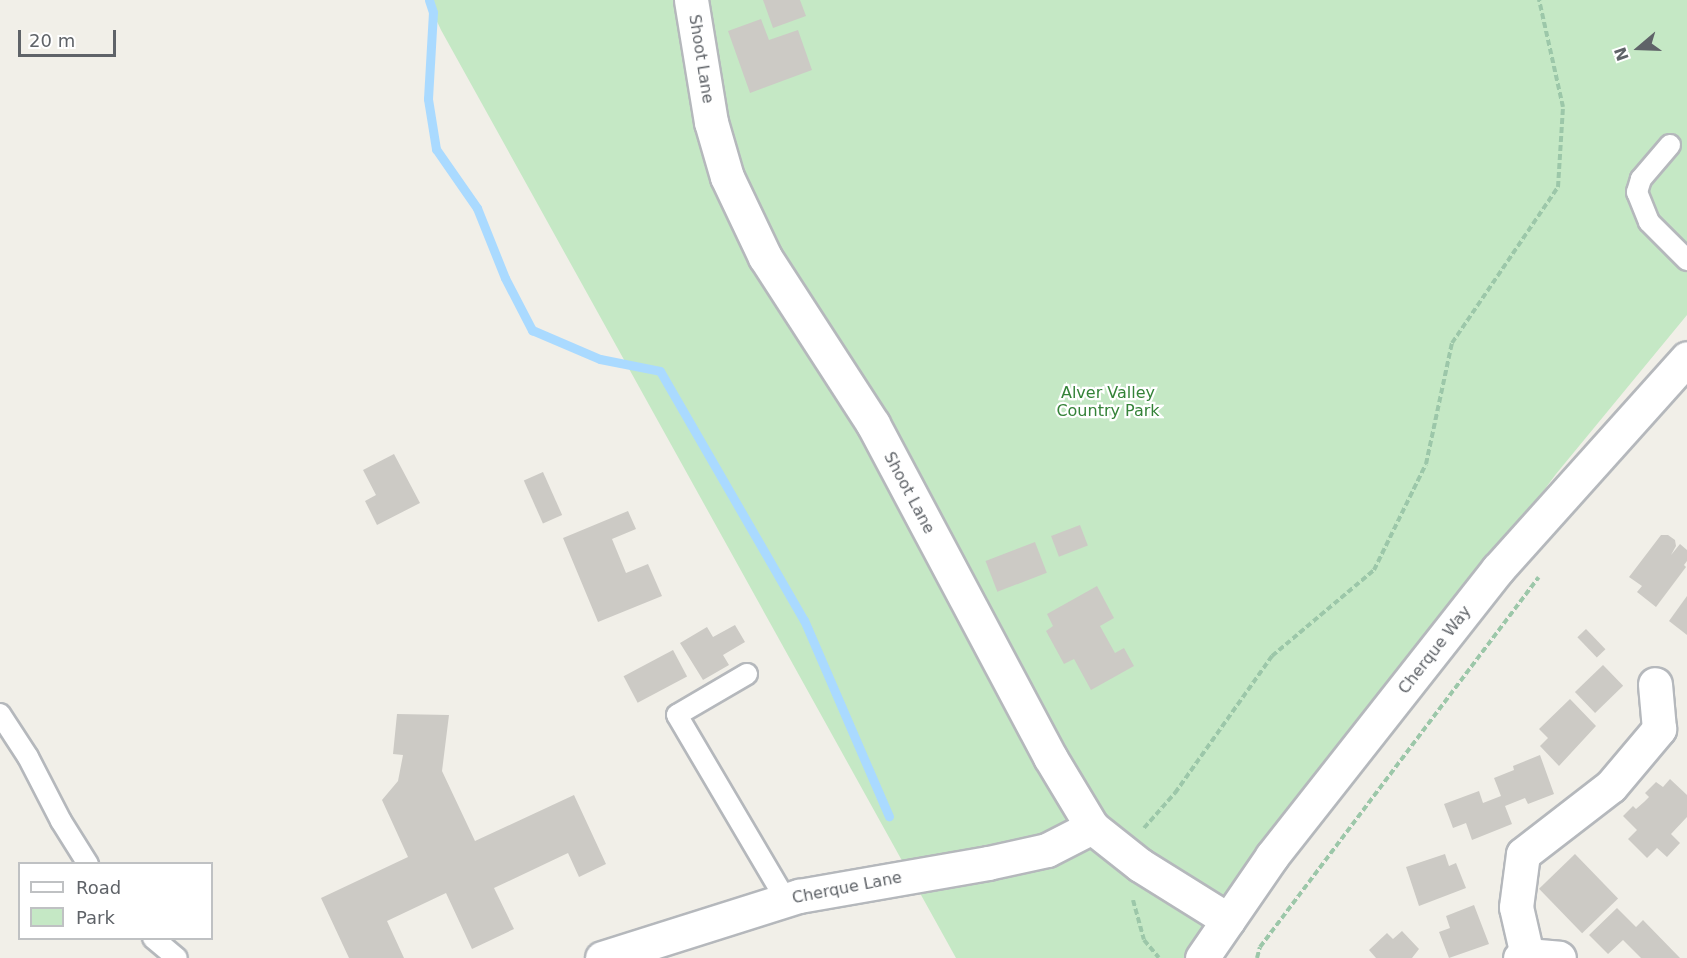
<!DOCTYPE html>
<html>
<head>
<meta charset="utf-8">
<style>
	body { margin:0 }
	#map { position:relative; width:1687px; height:958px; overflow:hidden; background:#f1efe8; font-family:"DejaVu Sans",sans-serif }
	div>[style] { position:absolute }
	.green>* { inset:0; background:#c5e8c5 }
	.stream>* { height:9px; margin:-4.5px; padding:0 4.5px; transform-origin:4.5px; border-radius:4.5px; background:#aadaff }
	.building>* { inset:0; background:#cccac5; transform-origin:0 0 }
	.path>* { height:4px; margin-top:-2px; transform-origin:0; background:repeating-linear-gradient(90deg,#9cc7a9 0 6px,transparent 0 9px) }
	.roads { filter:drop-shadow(2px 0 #b5b8bc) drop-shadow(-2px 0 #b5b8bc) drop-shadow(0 2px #b5b8bc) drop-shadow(0 -2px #b5b8bc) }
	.lane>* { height:20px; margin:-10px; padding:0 10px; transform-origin:10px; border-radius:10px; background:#fff }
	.street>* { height:33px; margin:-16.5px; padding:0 16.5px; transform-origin:16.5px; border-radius:16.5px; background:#fff }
	.secondary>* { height:33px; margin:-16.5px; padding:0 16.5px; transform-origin:16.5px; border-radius:16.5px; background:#fff }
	span { translate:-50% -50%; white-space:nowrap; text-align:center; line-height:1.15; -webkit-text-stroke:4.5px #fff; paint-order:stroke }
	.street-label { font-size:16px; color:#5f6368 }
	.park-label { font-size:16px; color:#348238 }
	.legend { position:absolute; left:18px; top:862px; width:195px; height:78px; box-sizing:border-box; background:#fff; border:2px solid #bfc1c3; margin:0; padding:8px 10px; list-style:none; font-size:18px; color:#5f6368 }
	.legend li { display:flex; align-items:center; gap:12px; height:30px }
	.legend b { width:30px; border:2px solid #bfc1c3 }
	.north { position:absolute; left:1609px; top:18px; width:60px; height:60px; -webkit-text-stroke:4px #fff; paint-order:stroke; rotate:251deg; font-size:16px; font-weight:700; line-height:24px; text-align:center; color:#5f6368 }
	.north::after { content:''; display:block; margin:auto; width:21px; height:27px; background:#5f6368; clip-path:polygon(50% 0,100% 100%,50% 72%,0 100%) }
	.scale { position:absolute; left:18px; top:30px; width:98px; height:27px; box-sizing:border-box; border:3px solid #5f6368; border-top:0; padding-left:8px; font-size:18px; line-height:21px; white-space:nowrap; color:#5f6368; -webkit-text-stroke:4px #fff; paint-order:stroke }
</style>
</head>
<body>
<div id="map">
	<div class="green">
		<div style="clip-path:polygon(427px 0,1687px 0,1687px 315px,1556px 474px,1273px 856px,1207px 958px,956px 958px,441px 30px)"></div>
	</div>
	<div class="stream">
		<div style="left:429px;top:0;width:13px;rotate:72deg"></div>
		<div style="left:433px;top:12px;width:87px;rotate:93.3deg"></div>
		<div style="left:428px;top:99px;width:51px;rotate:80.9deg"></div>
		<div style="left:436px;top:149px;width:72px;rotate:55.2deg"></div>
		<div style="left:477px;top:208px;width:75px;rotate:68.2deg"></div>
		<div style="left:505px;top:278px;width:59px;rotate:62.6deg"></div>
		<div style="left:532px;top:330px;width:74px;rotate:23.1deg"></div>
		<div style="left:600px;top:359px;width:61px;rotate:11.3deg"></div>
		<div style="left:660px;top:371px;width:288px;rotate:60deg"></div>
		<div style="left:804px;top:620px;width:214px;rotate:66.6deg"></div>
	</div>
	<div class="building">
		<div style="clip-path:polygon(763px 0,800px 0,806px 16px,773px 28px)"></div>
		<div style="clip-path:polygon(761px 19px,769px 40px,798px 30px,812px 70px,750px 93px,728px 31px)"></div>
		<div style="clip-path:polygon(394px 454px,420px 503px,377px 525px,365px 501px,376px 495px,363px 470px)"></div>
		<div style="left:543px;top:472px;width:47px;height:21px;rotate:66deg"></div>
		<div style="clip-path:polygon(628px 511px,636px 529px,612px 539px,626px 573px,648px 564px,662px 596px,598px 622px,563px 538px)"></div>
		<div style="left:1080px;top:525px;width:22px;height:31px;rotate:69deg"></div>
		<div style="clip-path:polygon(1661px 535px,1668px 535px,1675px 540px,1676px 546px,1671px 555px,1680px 544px,1687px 550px,1687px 561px,1684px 565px,1686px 567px,1656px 607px,1637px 592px,1642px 586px,1629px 577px)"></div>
		<div style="left:1035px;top:542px;width:33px;height:53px;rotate:69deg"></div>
		<div style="clip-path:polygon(1097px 586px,1114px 618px,1100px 626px,1115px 653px,1124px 648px,1134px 666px,1091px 690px,1074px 659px,1064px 664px,1046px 631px,1053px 626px,1047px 614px)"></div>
		<div style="clip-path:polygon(1687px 596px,1687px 635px,1669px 621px)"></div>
		<div style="clip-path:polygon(735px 625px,745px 642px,723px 655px,729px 665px,703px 680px,680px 643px,707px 627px,713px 637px)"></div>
		<div style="left:1586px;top:629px;width:28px;height:12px;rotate:46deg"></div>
		<div style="left:673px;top:650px;width:30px;height:56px;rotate:62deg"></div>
		<div style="left:1603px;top:665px;width:29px;height:39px;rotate:46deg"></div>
		<div style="clip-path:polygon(1570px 699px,1596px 726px,1559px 766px,1540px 746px,1548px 738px,1539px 729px)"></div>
		<div style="clip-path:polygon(397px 714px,449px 715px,442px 771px,475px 841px,574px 795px,606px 864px,579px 877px,568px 853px,494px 888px,514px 929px,472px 949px,446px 893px,387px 921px,404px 958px,349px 958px,321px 898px,408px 857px,382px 800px,398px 781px,403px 755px,393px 754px)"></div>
		<div style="clip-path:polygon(1540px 755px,1554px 794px,1528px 804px,1525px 798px,1505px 806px,1512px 824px,1472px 840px,1466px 823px,1453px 828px,1444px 804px,1479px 791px,1483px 803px,1501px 796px,1494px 778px,1514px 770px,1513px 766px)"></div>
		<div style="clip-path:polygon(1670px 779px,1687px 795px,1687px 817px,1671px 834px,1680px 843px,1667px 857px,1657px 848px,1647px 858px,1628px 839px,1637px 830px,1623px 816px,1633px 806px,1636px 809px,1644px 802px,1649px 797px,1645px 793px,1656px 782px,1663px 787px)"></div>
		<div style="clip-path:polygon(1445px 854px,1449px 866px,1456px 863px,1466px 888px,1419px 906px,1406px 867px)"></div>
		<div style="left:1575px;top:854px;width:62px;height:50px;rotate:46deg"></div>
		<div style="clip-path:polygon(1474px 905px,1489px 944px,1449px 958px,1439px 932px,1450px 928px,1446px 916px)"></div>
		<div style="clip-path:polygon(1617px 908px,1636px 927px,1643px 920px,1680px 958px,1641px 958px,1623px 940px,1608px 954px,1589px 935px)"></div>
		<div style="clip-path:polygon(1402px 931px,1419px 949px,1412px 958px,1376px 958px,1369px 950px,1387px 933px,1393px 939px)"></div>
	</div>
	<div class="path">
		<div style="left:1144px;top:828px;width:47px;rotate:-48.5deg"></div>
		<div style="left:1175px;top:793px;width:168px;rotate:-54.7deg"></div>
		<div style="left:1272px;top:656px;width:133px;rotate:-40.1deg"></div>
		<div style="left:1374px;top:570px;width:118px;rotate:-63.9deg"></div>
		<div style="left:1426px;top:464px;width:124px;rotate:-77.9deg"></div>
		<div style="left:1452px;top:343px;width:189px;rotate:-55.8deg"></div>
		<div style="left:1558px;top:187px;width:80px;rotate:-86.4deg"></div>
		<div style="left:1563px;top:107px;width:110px;rotate:-102.6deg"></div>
		<div style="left:1133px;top:900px;width:41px;rotate:74.6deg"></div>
		<div style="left:1144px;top:940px;width:23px;rotate:50deg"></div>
		<div style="left:1257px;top:958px;width:11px;rotate:-75deg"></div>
		<div style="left:1260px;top:947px;width:463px;rotate:-53deg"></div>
	</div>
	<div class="roads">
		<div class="lane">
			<div style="left:1670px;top:145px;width:45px;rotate:130.5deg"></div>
			<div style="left:1641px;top:179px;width:14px;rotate:107deg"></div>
			<div style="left:1637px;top:192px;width:32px;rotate:68deg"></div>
			<div style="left:1649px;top:222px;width:54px;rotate:45deg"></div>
			<div style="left:747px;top:674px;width:81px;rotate:149.6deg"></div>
			<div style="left:677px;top:715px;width:215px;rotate:59.5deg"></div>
			<div style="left:0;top:714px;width:51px;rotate:56.9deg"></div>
			<div style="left:28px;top:757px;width:72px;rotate:62.7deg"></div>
			<div style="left:61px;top:821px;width:51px;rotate:57.9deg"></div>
			<div style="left:153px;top:938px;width:31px;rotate:40deg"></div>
		</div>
		<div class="street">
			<div style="left:691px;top:0;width:124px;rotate:80.7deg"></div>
			<div style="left:711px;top:122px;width:57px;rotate:73.8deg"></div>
			<div style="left:727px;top:177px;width:89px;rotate:64.6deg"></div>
			<div style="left:765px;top:257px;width:199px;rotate:57.1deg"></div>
			<div style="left:873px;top:424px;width:377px;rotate:62deg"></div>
			<div style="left:1050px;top:757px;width:82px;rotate:59deg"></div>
			<div style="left:1092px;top:827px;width:61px;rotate:38.4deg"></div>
			<div style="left:1140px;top:865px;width:104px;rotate:32deg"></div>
			<div style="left:1527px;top:955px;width:49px;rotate:-102.9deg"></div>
			<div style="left:1516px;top:907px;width:53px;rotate:-82.5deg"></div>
			<div style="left:1523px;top:854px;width:111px;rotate:-37.7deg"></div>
			<div style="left:1611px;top:786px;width:75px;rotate:-49.9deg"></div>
			<div style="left:1659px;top:729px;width:45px;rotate:-95.1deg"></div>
			<div style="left:602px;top:958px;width:207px;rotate:-17.5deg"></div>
			<div style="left:799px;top:896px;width:192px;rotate:-9.9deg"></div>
			<div style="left:988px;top:863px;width:60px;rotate:-12.4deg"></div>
			<div style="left:1047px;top:850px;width:51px;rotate:-27.1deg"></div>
			<div style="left:1520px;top:958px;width:8px;rotate:-23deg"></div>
			<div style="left:1527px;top:955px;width:32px;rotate:5deg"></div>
		</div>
		<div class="secondary">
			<div style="left:1202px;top:958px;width:124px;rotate:-55.5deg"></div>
			<div style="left:1272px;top:856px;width:365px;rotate:-51.8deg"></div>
			<div style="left:1498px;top:569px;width:283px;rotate:-48.1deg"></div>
		</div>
	</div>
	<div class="street-label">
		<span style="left:701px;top:59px;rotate:81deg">Shoot Lane</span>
		<span style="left:909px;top:493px;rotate:62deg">Shoot Lane</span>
		<span style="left:1435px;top:650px;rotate:-52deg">Cherque Way</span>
		<span style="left:847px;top:888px;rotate:-11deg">Cherque Lane</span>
	</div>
	<div class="park-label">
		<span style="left:1108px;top:402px">Alver Valley<br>Country Park</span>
	</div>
	<ul class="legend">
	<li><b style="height:8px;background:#fff"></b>Road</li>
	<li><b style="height:16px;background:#c5e8c5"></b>Park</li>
	</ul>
	<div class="north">N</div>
	<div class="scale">20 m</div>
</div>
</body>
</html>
